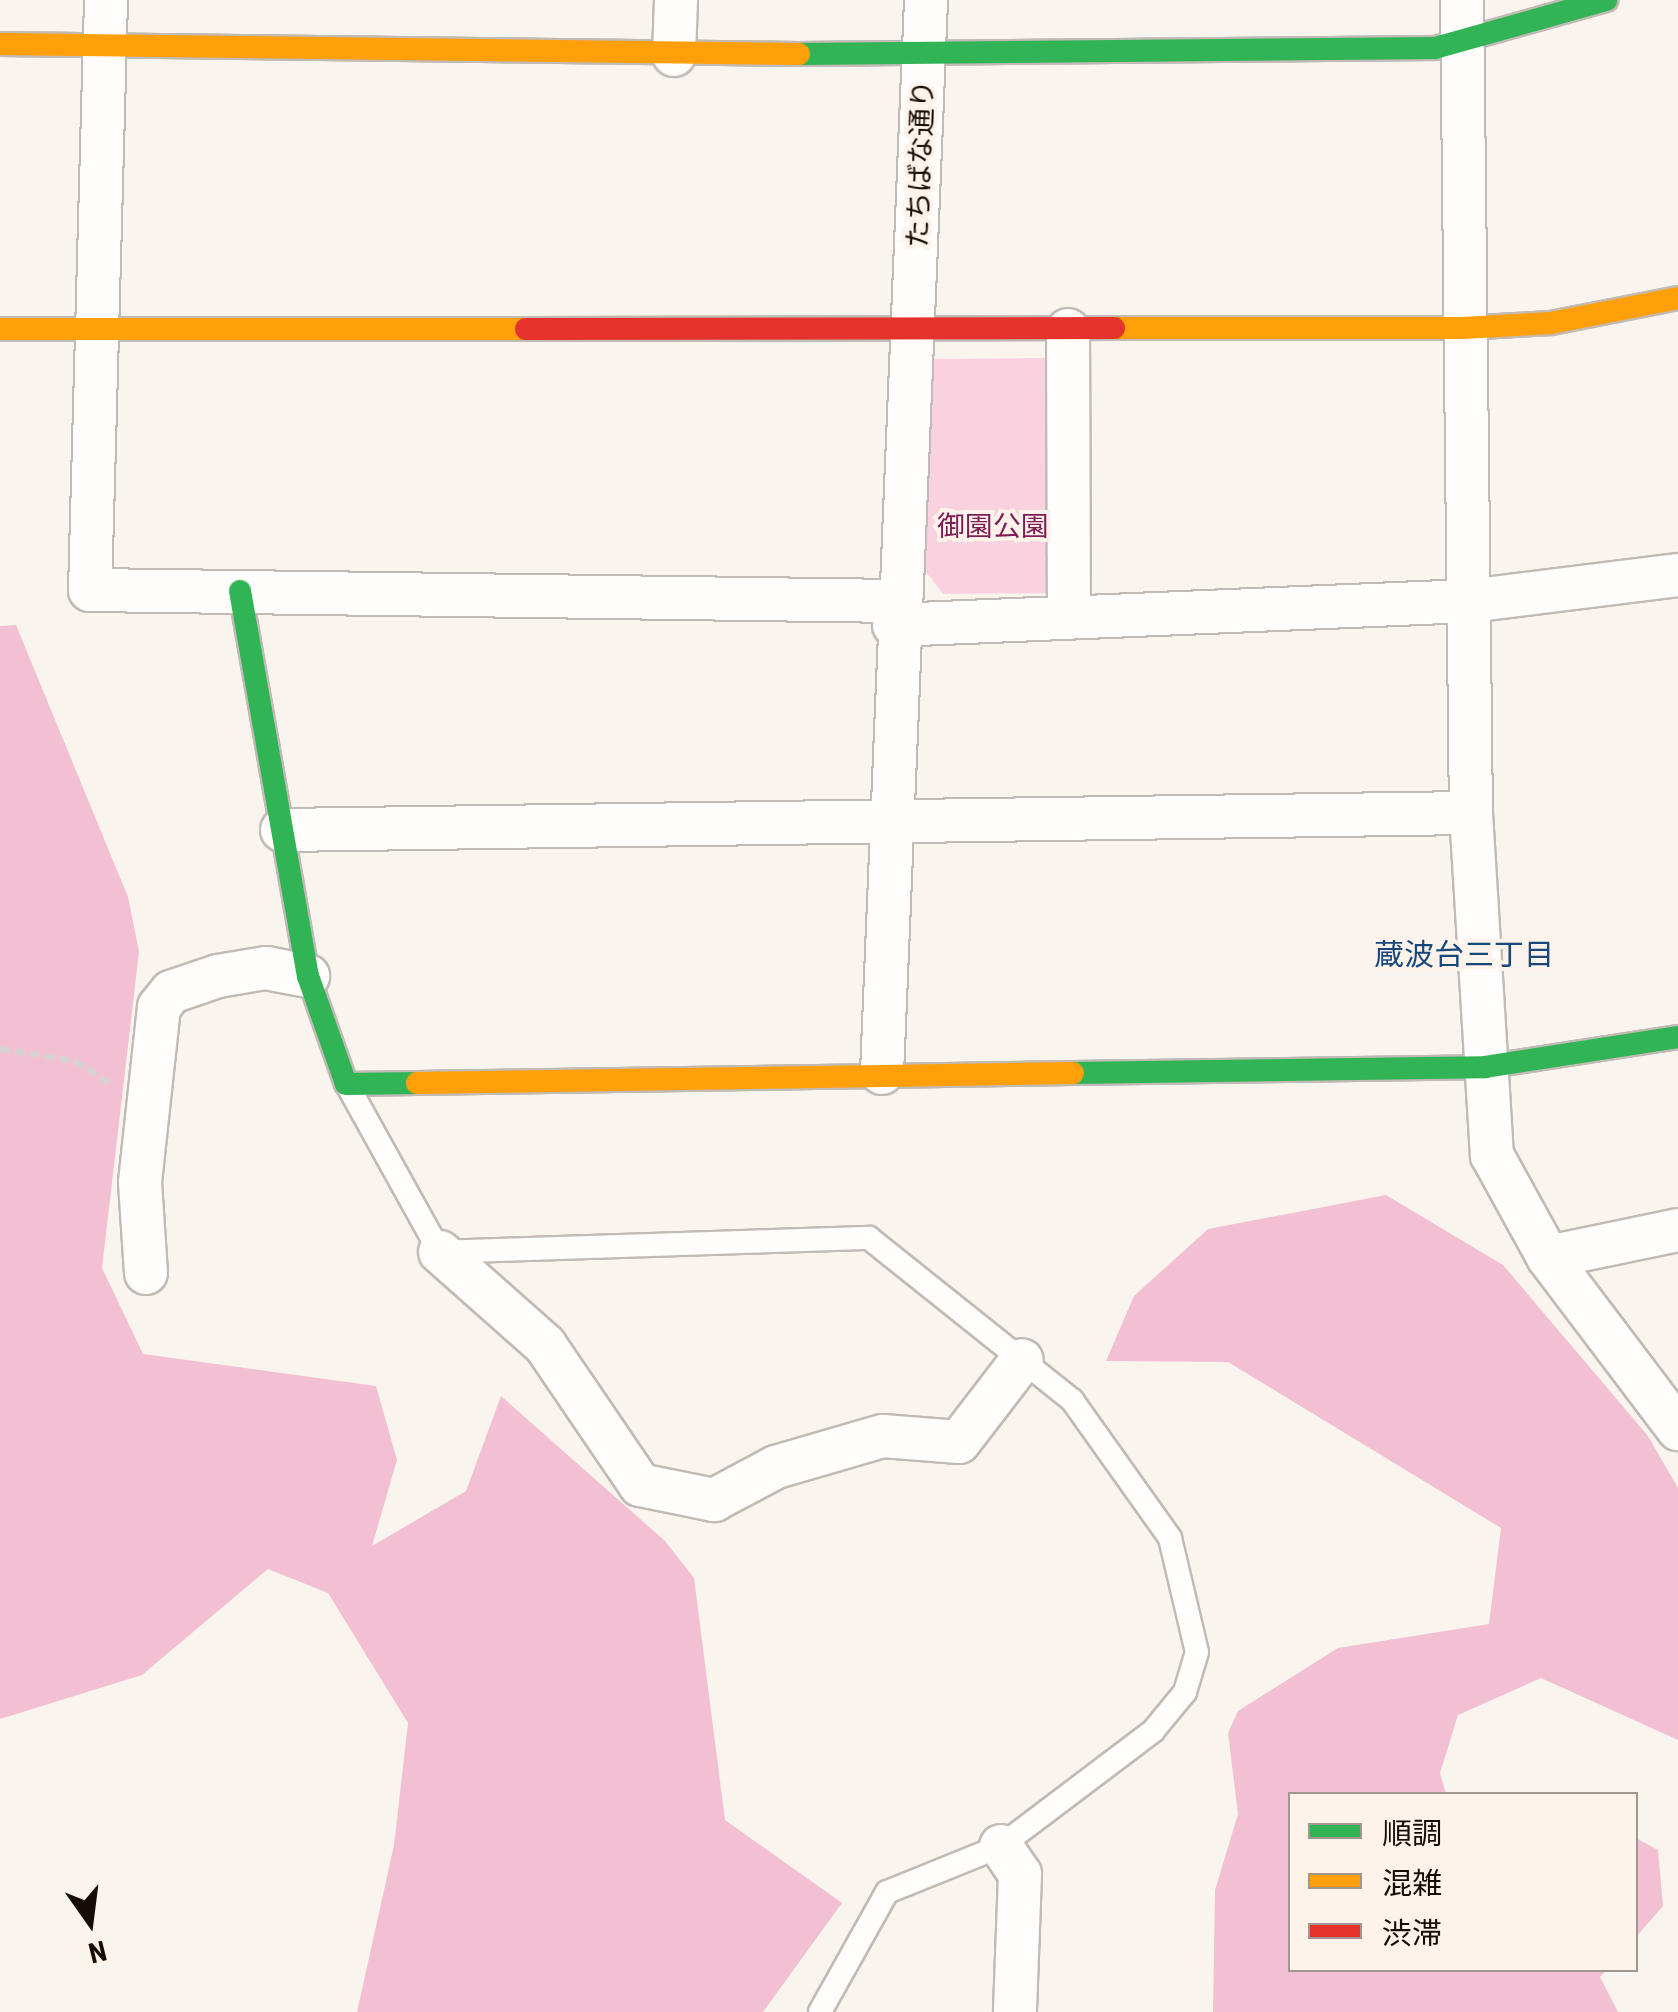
<!DOCTYPE html>
<html>
<head>
<meta charset="utf-8">
<style>
	body { margin:0 }
	#map { position:relative; width:1678px; height:2012px; overflow:hidden; background:#faf4ee; font-family:"Roboto Condensed","Noto Sans JP",sans-serif }
	div>[style] { position:absolute }
	.green>* { inset:0; background:#f9d1df }
	.forest>* { inset:0; background:#f3c0d3 }
	.path>* { height:6px; margin-top:-3px; transform-origin:0; background:repeating-linear-gradient(90deg,#d5d2d0 0 10px,transparent 0 15px) }
	.roads { filter:drop-shadow(2px 0 #c2bbb5) drop-shadow(-2px 0 #c2bbb5) drop-shadow(0 2px #c2bbb5) drop-shadow(0 -2px #c2bbb5) }
	.lane>* { height:22px; margin:-11px; padding:0 11px; transform-origin:11px; border-radius:11px; background:#fefdfc }
	.street>* { height:42px; margin:-21px; padding:0 21px; transform-origin:21px; border-radius:21px; background:#fefdfc }
	.fast>* { height:22px; margin:-11px; padding:0 11px; transform-origin:11px; border-radius:11px; background:#30b455 }
	.slow>* { height:22px; margin:-11px; padding:0 11px; transform-origin:11px; border-radius:11px; background:#ff9f0a }
	.jam>* { height:22px; margin:-11px; padding:0 11px; transform-origin:11px; border-radius:11px; background:#e5322d }
	span { translate:-50% -50%; white-space:nowrap; text-align:center; line-height:1.15; -webkit-text-stroke:8px #fef3ea; paint-order:stroke }
	.street-label { font-size:28px; color:#160c06 }
	.park-label { font-size:28px; color:#811d55 }
	.neighbourhood-label { font-size:30px; color:#18487b }
	.legend { position:absolute; left:1288px; top:1792px; width:350px; height:180px; box-sizing:border-box; background:#fef3ea; border:2px solid #a1978f; margin:0; padding:12px 18px; list-style:none; font-size:30px; color:#160c06 }
	.legend li { display:flex; align-items:center; gap:20px; height:50px }
	.legend b { width:50px; border:2px solid #a1978f }
	.north { position:absolute; left:40px; top:1872px; width:100px; height:100px; -webkit-text-stroke:8px #fef3ea; paint-order:stroke; rotate:166deg; font-size:28px; font-weight:700; line-height:40px; text-align:center; color:#160c06 }
	.north::after { content:''; display:block; margin:auto; width:35px; height:45px; background:#160c06; clip-path:polygon(50% 0,100% 100%,50% 72%,0 100%) }
</style>
</head>
<body>
<div id="map">
	<div class="green">
		<div style="clip-path:polygon(1059px 358px,1061px 593px,943px 594px,924px 569px,934px 359px)"></div>
	</div>
	<div class="forest">
		<div style="clip-path:polygon(16px 625px,128px 897px,139px 952px,102px 1268px,143px 1354px,376px 1386px,397px 1460px,372px 1546px,466px 1491px,501px 1396px,665px 1541px,694px 1578px,725px 1820px,842px 1903px,763px 2012px,357px 2012px,394px 1845px,408px 1723px,328px 1593px,268px 1569px,142px 1675px,0 1719px,0 626px)"></div>
		<div style="clip-path:polygon(1386px 1195px,1503px 1265px,1648px 1436px,1678px 1488px,1678px 1740px,1541px 1678px,1458px 1715px,1440px 1773px,1446px 1794px,1290px 1794px,1290px 1970px,1606px 1970px,1600px 1977px,1618px 2012px,1213px 2012px,1215px 1890px,1238px 1814px,1228px 1733px,1238px 1711px,1338px 1648px,1489px 1624px,1501px 1528px,1228px 1362px,1106px 1361px,1134px 1296px,1208px 1229px)"></div>
		<div style="clip-path:polygon(1636px 1838px,1658px 1850px,1663px 1906px,1636px 1937px)"></div>
	</div>
	<div class="path">
		<div style="left:0;top:1049px;width:76px;rotate:9.1deg"></div>
		<div style="left:75px;top:1061px;width:43px;rotate:32.6deg"></div>
	</div>
	<div class="roads">
		<div class="lane">
			<div style="left:349px;top:1088px;width:188px;rotate:61deg"></div>
			<div style="left:440px;top:1252px;width:429px;rotate:-1.9deg"></div>
			<div style="left:869px;top:1238px;width:260px;rotate:38.6deg"></div>
			<div style="left:1072px;top:1400px;width:169px;rotate:54.6deg"></div>
			<div style="left:1170px;top:1538px;width:117px;rotate:76.7deg"></div>
			<div style="left:1197px;top:1652px;width:42px;rotate:106.7deg"></div>
			<div style="left:1185px;top:1692px;width:50px;rotate:129.4deg"></div>
			<div style="left:1153px;top:1731px;width:191px;rotate:142.9deg"></div>
			<div style="left:1001px;top:1846px;width:123px;rotate:158deg"></div>
			<div style="left:887px;top:1892px;width:137px;rotate:119.2deg"></div>
		</div>
		<div class="street">
			<div style="left:106px;top:0;width:590px;rotate:91.55deg"></div>
			<div style="left:90px;top:590px;width:806px;rotate:0.78deg"></div>
			<div style="left:1462px;top:0;width:813px;rotate:89.37deg"></div>
			<div style="left:1471px;top:813px;width:343px;rotate:86.5deg"></div>
			<div style="left:1492px;top:1155px;width:116px;rotate:61.2deg"></div>
			<div style="left:1548px;top:1257px;width:216px;rotate:52.9deg"></div>
			<div style="left:674px;top:55px;width:55px;rotate:-87.9deg"></div>
			<div style="left:1068px;top:330px;width:286px;rotate:89.8deg"></div>
			<div style="left:894px;top:625px;width:576px;rotate:-2.39deg"></div>
			<div style="left:1469px;top:601px;width:211px;rotate:-7.1deg"></div>
			<div style="left:282px;top:830px;width:1189px;rotate:-0.82deg"></div>
			<div style="left:882px;top:1073px;width:1074px;rotate:-87.65deg"></div>
			<div style="left:440px;top:1252px;width:140px;rotate:41.5deg"></div>
			<div style="left:545px;top:1345px;width:169px;rotate:55.8deg"></div>
			<div style="left:640px;top:1485px;width:76px;rotate:11.5deg"></div>
			<div style="left:714px;top:1500px;width:70px;rotate:-28deg"></div>
			<div style="left:776px;top:1467px;width:111px;rotate:-16.2deg"></div>
			<div style="left:883px;top:1436px;width:76px;rotate:4.5deg"></div>
			<div style="left:959px;top:1442px;width:103px;rotate:-52.5deg"></div>
			<div style="left:1548px;top:1257px;width:133px;rotate:-11.7deg"></div>
			<div style="left:146px;top:1273px;width:91px;rotate:-93.8deg"></div>
			<div style="left:140px;top:1182px;width:176px;rotate:-83.8deg"></div>
			<div style="left:159px;top:1007px;width:19px;rotate:-51deg"></div>
			<div style="left:171px;top:992px;width:50px;rotate:-18.8deg"></div>
			<div style="left:218px;top:976px;width:49px;rotate:-9.5deg"></div>
			<div style="left:266px;top:968px;width:43px;rotate:10.8deg"></div>
			<div style="left:1001px;top:1846px;width:34px;rotate:56deg"></div>
			<div style="left:1020px;top:1874px;width:138px;rotate:92.1deg"></div>
		</div>
		<div class="fast">
			<div style="left:799px;top:54px;width:636px;rotate:-0.54deg"></div>
			<div style="left:1435px;top:48px;width:178px;rotate:-15.7deg"></div>
			<div style="left:240px;top:591px;width:391px;rotate:80deg"></div>
			<div style="left:308px;top:976px;width:114px;rotate:70.6deg"></div>
			<div style="left:346px;top:1084px;width:71px;rotate:-0.8deg"></div>
			<div style="left:1073px;top:1073px;width:412px;rotate:-0.8deg"></div>
			<div style="left:1485px;top:1067px;width:195px;rotate:-8.8deg"></div>
		</div>
		<div class="slow">
			<div style="left:0;top:44px;width:799px;rotate:0.72deg"></div>
			<div style="left:1114px;top:328px;width:349px"></div>
			<div style="left:1463px;top:328px;width:88px;rotate:-3.3deg"></div>
			<div style="left:1551px;top:323px;width:129px;rotate:-11.1deg"></div>
			<div style="left:0;top:329px;width:526px"></div>
			<div style="left:417px;top:1083px;width:656px;rotate:-0.87deg"></div>
		</div>
		<div class="jam">
			<div style="left:526px;top:329px;width:588px;rotate:-0.1deg"></div>
		</div>
	</div>
	<div class="street-label">
		<span style="left:921px;top:164px;rotate:-88deg">たちばな通り</span>
	</div>
	<div class="park-label">
		<span style="left:993px;top:527px">御園公園</span>
	</div>
	<div class="neighbourhood-label">
		<span style="left:1464px;top:955px">蔵波台三丁目</span>
	</div>
	<ul class="legend">
	<li><b style="height:12px;background:#30b455"></b>順調</li>
	<li><b style="height:12px;background:#ff9f0a"></b>混雑</li>
	<li><b style="height:12px;background:#e5322d"></b>渋滞</li>
	</ul>
	<div class="north">N</div>
</div>
</body>
</html>
